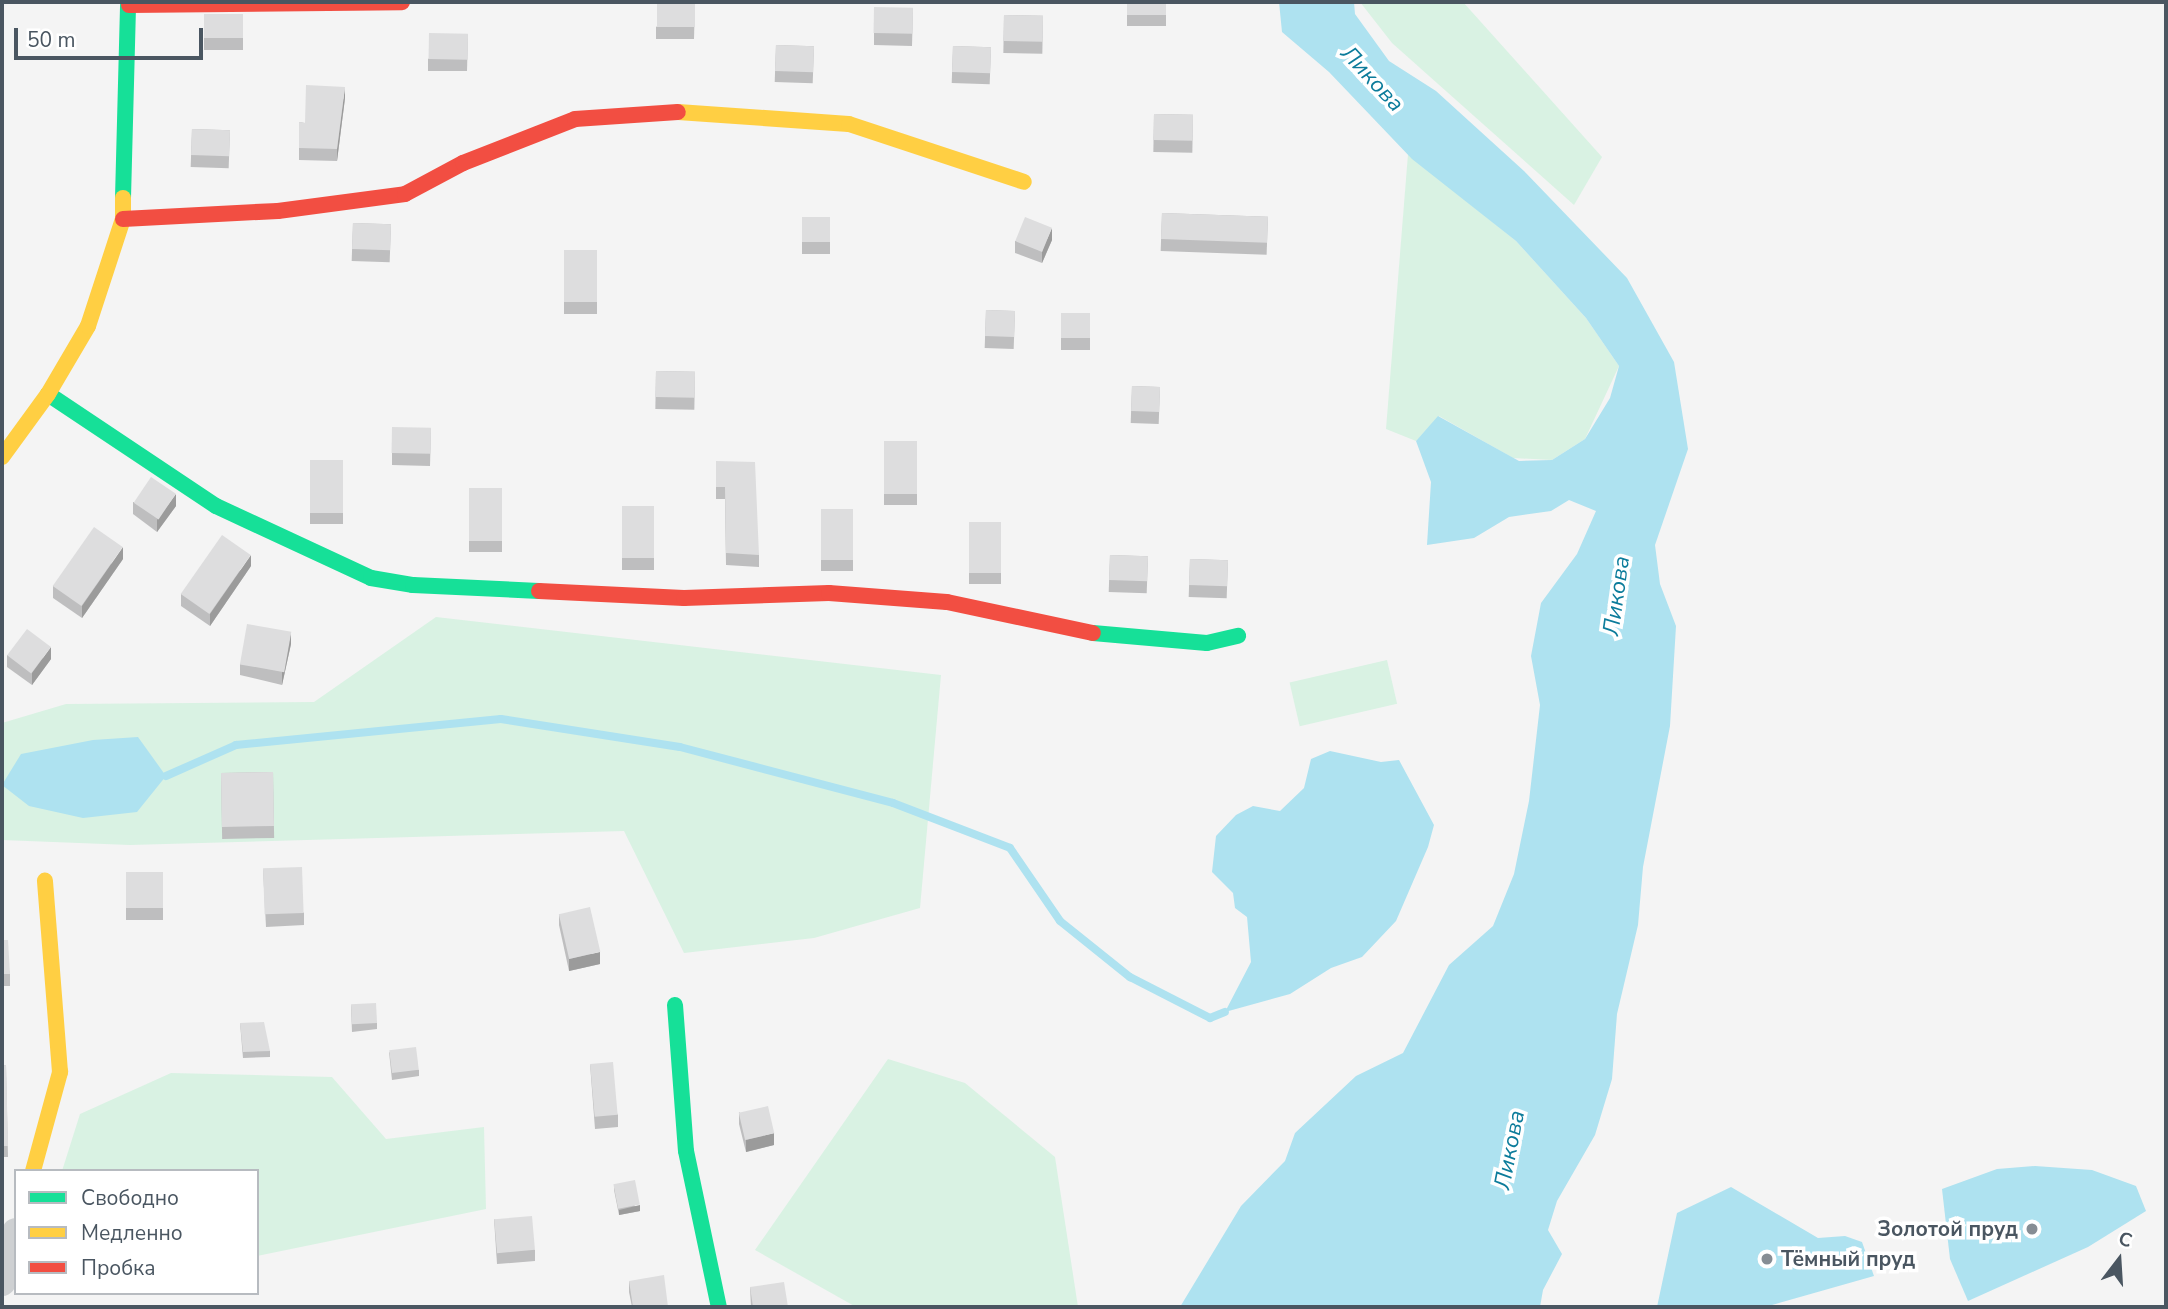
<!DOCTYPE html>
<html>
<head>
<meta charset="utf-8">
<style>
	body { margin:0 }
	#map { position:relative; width:2168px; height:1309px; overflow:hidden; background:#f4f4f4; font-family:"Nunito Sans",sans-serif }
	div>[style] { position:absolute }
	.green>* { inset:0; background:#d9f2e3; transform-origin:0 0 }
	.water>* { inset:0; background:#aee2f0 }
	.stream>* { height:8px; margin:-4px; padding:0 4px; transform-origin:4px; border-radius:4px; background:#aee2f0 }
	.street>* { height:28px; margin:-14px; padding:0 14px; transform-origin:14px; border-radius:14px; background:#ced0d2 }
	.fast>* { height:16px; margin:-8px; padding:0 8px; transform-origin:8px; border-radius:8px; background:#16e098 }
	.slow>* { height:16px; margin:-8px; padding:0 8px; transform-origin:8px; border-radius:8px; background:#ffcf43 }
	.jam>* { height:16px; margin:-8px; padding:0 8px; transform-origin:8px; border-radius:8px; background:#f24e42 }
	.wall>* { inset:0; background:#bebebf; transform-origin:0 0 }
	.shaded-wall>* { inset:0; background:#9b9b9b }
	.building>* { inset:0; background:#ddddde; transform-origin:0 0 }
	.dots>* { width:19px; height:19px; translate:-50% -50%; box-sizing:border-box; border:4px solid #fff; border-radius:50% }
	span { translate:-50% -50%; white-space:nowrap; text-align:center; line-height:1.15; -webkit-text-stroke:7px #fff; paint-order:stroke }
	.poi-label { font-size:21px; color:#4a5661; font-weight:700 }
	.right { translate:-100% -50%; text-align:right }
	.left { translate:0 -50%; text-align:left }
	.water-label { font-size:23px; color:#0c7c9b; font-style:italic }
	.frame { position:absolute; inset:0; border:4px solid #4a5661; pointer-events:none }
	.legend { position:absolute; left:14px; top:1169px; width:245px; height:126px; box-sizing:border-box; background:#fff; border:2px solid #b7bbc0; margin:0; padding:9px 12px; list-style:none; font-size:21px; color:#4a5661 }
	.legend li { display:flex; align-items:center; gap:14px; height:35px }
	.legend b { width:35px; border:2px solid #b7bbc0 }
	.north { position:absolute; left:2084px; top:1225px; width:70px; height:70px; -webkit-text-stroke:5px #fff; paint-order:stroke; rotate:17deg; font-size:19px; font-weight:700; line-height:28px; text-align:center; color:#4a5661 }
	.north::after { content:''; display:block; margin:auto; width:24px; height:32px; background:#4a5661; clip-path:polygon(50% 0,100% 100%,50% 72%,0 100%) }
	.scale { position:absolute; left:14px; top:28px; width:189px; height:32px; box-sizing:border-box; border:4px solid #4a5661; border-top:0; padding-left:9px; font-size:21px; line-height:24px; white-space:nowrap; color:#4a5661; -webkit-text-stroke:5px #fff; paint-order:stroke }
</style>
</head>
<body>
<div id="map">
	<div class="green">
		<div style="clip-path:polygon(1360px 2px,1463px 2px,1602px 157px,1574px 205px,1392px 43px)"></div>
		<div style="clip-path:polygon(1408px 154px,1516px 241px,1586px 318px,1619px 366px,1585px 439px,1552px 460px,1513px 458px,1439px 416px,1416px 441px,1386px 429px)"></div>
		<div style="clip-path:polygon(436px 617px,941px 675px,920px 908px,814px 938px,684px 953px,624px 831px,130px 845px,2px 840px,2px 723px,66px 704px,314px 702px)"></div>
		<div style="left:1387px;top:660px;width:45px;height:100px;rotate:77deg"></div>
		<div style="clip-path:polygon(888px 1059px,965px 1083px,1055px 1157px,1078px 1307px,856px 1307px,755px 1250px)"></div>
		<div style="clip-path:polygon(171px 1073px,332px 1077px,386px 1139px,484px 1127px,486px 1209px,257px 1256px,257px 1171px,62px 1171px,80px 1114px)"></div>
	</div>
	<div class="water">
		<div style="clip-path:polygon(1279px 2px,1354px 2px,1355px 14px,1389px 61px,1436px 91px,1524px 171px,1627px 278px,1674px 362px,1688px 449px,1655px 545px,1660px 584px,1676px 626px,1670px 726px,1643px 867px,1638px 925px,1617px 1014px,1612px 1079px,1595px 1135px,1557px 1201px,1548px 1230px,1562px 1254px,1543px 1290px,1540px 1307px,1180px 1307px,1241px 1206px,1285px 1161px,1295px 1133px,1356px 1076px,1403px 1053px,1449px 965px,1493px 926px,1514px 874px,1529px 801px,1540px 705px,1531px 656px,1541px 603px,1577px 554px,1596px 511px,1569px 500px,1551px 511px,1509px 517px,1474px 538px,1427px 545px,1431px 482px,1416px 441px,1438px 416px,1519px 461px,1552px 460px,1585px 439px,1610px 398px,1619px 366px,1586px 318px,1516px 241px,1412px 159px,1329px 72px,1282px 32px)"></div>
		<div style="clip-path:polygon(138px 737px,166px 776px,137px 812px,83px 818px,29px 806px,2px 785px,21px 754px,93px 740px)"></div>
		<div style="clip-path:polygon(1330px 751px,1381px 762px,1399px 760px,1434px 825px,1428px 847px,1396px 921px,1362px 957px,1331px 968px,1290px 994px,1225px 1012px,1251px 962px,1247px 917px,1235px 908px,1233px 893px,1212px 872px,1216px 836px,1236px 815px,1253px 806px,1280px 811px,1304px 788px,1311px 759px)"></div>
		<div style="clip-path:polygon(2035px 1166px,2092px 1170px,2136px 1186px,2146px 1211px,2088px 1247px,1968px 1301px,1950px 1259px,1942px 1189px,1997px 1169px)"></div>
		<div style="clip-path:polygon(1731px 1187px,1818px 1238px,1845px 1236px,1862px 1242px,1874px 1276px,1765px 1307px,1657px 1307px,1677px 1213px)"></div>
	</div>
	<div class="stream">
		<div style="left:166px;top:776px;width:77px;rotate:-23.9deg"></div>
		<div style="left:236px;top:745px;width:266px;rotate:-5.6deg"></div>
		<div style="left:501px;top:719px;width:181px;rotate:8.9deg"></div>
		<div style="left:680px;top:747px;width:220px;rotate:14.7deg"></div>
		<div style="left:893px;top:803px;width:125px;rotate:21deg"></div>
		<div style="left:1010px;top:848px;width:88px;rotate:55.6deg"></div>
		<div style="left:1060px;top:921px;width:90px;rotate:38.7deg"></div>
		<div style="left:1130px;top:977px;width:90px;rotate:27.1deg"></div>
		<div style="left:1210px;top:1018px;width:16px;rotate:-22deg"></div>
	</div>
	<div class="street">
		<div style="left:2px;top:1282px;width:52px;rotate:-74.4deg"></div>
	</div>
	<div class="fast">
		<div style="left:123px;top:198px;width:196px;rotate:-88.5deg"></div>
		<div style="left:48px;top:394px;width:202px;rotate:33.7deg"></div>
		<div style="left:216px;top:506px;width:171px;rotate:24.9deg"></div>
		<div style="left:371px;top:578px;width:43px;rotate:9.5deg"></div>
		<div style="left:413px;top:585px;width:126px;rotate:2.7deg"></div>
		<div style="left:1093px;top:633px;width:114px;rotate:5deg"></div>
		<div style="left:1207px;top:643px;width:32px;rotate:-13deg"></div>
		<div style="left:675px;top:1005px;width:146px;rotate:85.7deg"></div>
		<div style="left:686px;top:1151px;width:159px;rotate:78.1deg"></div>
	</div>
	<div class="slow">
		<div style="left:678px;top:112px;width:171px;rotate:4deg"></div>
		<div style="left:849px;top:124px;width:184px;rotate:18.3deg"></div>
		<div style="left:2px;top:457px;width:78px;rotate:-53.9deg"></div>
		<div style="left:48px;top:394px;width:79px;rotate:-59.5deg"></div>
		<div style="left:88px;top:326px;width:113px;rotate:-71.9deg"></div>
		<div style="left:123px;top:219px;width:21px;rotate:-90deg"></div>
		<div style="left:33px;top:1171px;width:103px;rotate:-74.7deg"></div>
		<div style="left:60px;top:1072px;width:192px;rotate:-94.5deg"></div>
	</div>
	<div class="jam">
		<div style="left:129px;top:5px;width:273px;rotate:-0.6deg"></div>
		<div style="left:123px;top:219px;width:155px;rotate:-3deg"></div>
		<div style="left:278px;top:211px;width:128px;rotate:-7.6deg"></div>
		<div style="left:405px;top:194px;width:66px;rotate:-28.1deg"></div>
		<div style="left:463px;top:163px;width:120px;rotate:-21.4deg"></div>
		<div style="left:575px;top:119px;width:103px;rotate:-3.9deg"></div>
		<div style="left:539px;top:591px;width:145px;rotate:2.8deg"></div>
		<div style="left:684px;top:598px;width:145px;rotate:-2deg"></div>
		<div style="left:829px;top:593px;width:118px;rotate:4.4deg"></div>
		<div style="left:947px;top:602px;width:149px;rotate:12deg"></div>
	</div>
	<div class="wall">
		<div style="clip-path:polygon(695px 2px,694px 39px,656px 39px,656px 27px)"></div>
		<div style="left:1127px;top:2px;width:39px;height:24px"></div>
		<div style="clip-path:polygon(913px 8px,912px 46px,874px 45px,874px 33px)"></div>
		<div style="left:204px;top:14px;width:39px;height:36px"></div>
		<div style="left:1004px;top:15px;width:39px;height:38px;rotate:1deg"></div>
		<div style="clip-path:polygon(468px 34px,467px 71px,428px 71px,428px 59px)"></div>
		<div style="left:776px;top:45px;width:38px;height:37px;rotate:2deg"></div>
		<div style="left:953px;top:46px;width:38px;height:37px;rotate:2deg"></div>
		<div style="clip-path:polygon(345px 98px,337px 161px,299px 160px,299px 122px,305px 123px)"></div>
		<div style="left:1154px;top:114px;width:39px;height:38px;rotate:1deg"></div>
		<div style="left:192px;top:129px;width:38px;height:38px;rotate:2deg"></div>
		<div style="left:1162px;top:213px;width:106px;height:38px;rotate:2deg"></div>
		<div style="left:802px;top:217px;width:28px;height:37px"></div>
		<div style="left:353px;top:223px;width:38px;height:38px;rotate:2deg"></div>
		<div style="clip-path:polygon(1052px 240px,1042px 263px,1015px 253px,1015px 241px)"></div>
		<div style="left:564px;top:250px;width:33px;height:64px"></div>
		<div style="left:986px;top:310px;width:29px;height:38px;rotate:2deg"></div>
		<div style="left:1061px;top:313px;width:29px;height:37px"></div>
		<div style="left:656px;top:371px;width:39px;height:38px;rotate:1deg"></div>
		<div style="left:1132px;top:386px;width:28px;height:37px;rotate:2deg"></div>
		<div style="clip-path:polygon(431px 428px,430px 466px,392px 465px,392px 453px)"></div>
		<div style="left:884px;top:441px;width:33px;height:64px"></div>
		<div style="left:310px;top:460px;width:33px;height:64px"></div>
		<div style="clip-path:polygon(716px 461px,759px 555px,759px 567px,726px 565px,725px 499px,716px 499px)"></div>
		<div style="left:469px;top:488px;width:33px;height:64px"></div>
		<div style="clip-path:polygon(133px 502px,176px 506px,157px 532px,133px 514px)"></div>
		<div style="left:622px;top:506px;width:32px;height:64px"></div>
		<div style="left:821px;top:509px;width:32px;height:62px"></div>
		<div style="left:969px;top:522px;width:32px;height:62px"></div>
		<div style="left:1110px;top:555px;width:38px;height:37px;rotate:2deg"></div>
		<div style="clip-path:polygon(123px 559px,82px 618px,53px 598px,53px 586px)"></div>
		<div style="left:1190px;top:559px;width:38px;height:38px;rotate:2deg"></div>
		<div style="clip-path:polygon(251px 566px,210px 626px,181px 606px,181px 594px)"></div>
		<div style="clip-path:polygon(291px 644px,282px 685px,240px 675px,240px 664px)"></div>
		<div style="clip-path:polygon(7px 655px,51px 659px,32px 685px,7px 667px)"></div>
		<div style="left:273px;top:772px;width:66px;height:52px;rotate:89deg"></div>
		<div style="clip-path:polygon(263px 869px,304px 913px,304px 925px,266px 927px)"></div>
		<div style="left:126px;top:872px;width:37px;height:48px"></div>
		<div style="clip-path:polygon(559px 914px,600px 964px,569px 971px,559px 925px)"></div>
		<div style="clip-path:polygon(2px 940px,10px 974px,10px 986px,2px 986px)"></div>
		<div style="clip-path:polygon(351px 1005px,377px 1023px,377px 1029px,352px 1032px)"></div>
		<div style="clip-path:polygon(240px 1023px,270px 1051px,270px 1057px,243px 1058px)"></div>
		<div style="clip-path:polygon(389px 1052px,419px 1070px,419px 1076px,392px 1080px)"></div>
		<div style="clip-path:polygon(590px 1064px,618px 1115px,618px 1127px,595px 1129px)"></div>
		<div style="clip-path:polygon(6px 1065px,8px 1157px,2px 1157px,2px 1066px)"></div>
		<div style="clip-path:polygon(739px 1112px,774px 1145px,746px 1152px,739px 1124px)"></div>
		<div style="clip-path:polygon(614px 1185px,640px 1211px,619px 1215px,614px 1190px)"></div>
		<div style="clip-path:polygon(494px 1219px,535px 1250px,535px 1261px,497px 1264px)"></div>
		<div style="clip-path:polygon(629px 1281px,668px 1307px,632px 1307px,629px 1292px)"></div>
		<div style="clip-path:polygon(750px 1287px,788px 1307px,751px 1307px)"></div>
	</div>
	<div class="shaded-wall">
		<div style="clip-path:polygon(345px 87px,345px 98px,337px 161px,337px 149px)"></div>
		<div style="clip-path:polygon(1052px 228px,1052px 240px,1042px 263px,1042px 251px)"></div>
		<div style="clip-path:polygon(176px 494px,176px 506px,157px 532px,157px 520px)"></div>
		<div style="clip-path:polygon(123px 547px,123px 559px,82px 618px,82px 606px)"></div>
		<div style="clip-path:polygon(251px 555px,251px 566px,210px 626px,210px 614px)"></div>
		<div style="clip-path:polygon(291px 632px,291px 644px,282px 685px,282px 673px)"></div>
		<div style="clip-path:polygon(51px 647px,51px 659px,32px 685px,32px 673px)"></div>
		<div style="clip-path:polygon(600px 952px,600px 964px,569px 971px,569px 959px)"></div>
		<div style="clip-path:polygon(774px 1133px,774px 1145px,746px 1152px,746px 1140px)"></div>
		<div style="clip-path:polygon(640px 1205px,640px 1211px,619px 1215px,619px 1210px)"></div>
	</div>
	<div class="building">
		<div style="left:657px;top:2px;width:38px;height:25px"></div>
		<div style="left:1127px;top:2px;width:39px;height:13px"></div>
		<div style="left:874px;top:7px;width:39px;height:26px;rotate:1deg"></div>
		<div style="left:204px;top:14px;width:39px;height:24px"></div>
		<div style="left:1004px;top:15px;width:39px;height:26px;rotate:1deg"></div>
		<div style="left:429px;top:33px;width:39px;height:26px;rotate:1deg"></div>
		<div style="left:776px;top:45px;width:38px;height:26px;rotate:2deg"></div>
		<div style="left:953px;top:46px;width:38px;height:26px;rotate:2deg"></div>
		<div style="clip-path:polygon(306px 85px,345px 87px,337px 149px,299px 148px,299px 122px,305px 123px)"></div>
		<div style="left:1154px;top:114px;width:39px;height:26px;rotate:1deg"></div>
		<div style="left:192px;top:129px;width:38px;height:26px;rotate:2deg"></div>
		<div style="left:1162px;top:213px;width:106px;height:26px;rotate:2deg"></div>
		<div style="left:802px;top:217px;width:28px;height:25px"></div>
		<div style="left:1025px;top:217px;width:29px;height:26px;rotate:22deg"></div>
		<div style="left:353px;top:223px;width:38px;height:26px;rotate:2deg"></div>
		<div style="left:564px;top:250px;width:33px;height:52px"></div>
		<div style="left:986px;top:310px;width:29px;height:26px;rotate:2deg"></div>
		<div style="left:1061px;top:313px;width:29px;height:25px"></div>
		<div style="left:656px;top:371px;width:39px;height:26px;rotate:1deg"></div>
		<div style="left:1132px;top:386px;width:28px;height:25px;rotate:2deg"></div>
		<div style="left:392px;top:427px;width:39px;height:26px;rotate:1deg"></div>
		<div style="left:884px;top:441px;width:33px;height:53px"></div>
		<div style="left:310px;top:460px;width:33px;height:53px"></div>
		<div style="clip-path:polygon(716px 461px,755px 462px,759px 555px,726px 553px,725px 487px,716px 487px)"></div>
		<div style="left:151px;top:477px;width:30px;height:31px;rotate:34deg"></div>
		<div style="left:469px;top:488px;width:33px;height:53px"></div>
		<div style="left:622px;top:506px;width:32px;height:52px"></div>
		<div style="left:821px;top:509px;width:32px;height:51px"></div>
		<div style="left:969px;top:522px;width:32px;height:51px"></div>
		<div style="left:94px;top:527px;width:35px;height:72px;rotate:35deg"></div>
		<div style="left:222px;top:535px;width:35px;height:72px;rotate:35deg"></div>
		<div style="left:1110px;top:555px;width:38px;height:25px;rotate:2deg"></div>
		<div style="left:1190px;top:559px;width:38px;height:26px;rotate:2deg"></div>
		<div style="left:247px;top:624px;width:45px;height:41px;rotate:10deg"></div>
		<div style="left:27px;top:629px;width:30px;height:33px;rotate:37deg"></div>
		<div style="left:273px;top:772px;width:54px;height:52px;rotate:89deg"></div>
		<div style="left:302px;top:867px;width:46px;height:39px;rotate:88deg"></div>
		<div style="left:126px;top:872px;width:37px;height:36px"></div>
		<div style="left:590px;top:907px;width:46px;height:32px;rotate:77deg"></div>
		<div style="clip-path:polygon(2px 940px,8px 940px,10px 974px,2px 974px)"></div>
		<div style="left:376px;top:1003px;width:20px;height:25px;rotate:87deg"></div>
		<div style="clip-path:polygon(264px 1022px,270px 1051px,243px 1052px,240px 1023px)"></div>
		<div style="left:416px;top:1047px;width:23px;height:27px;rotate:83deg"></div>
		<div style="left:613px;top:1062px;width:53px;height:23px;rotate:85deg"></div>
		<div style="clip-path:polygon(6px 1065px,8px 1146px,2px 1146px,2px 1066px)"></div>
		<div style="left:768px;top:1106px;width:28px;height:30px;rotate:77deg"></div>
		<div style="left:635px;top:1180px;width:25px;height:22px;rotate:79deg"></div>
		<div style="left:532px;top:1216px;width:34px;height:38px;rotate:85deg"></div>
		<div style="clip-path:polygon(664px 1275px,668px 1307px,633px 1307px,629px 1281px)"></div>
		<div style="clip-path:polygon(784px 1282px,788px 1307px,753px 1307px,750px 1287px)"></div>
	</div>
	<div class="dots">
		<div style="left:2032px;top:1229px;background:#868d94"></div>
		<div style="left:1767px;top:1259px;background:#868d94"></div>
	</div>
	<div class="poi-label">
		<span class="right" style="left:2018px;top:1229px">Золотой пруд</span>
		<span class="left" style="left:1781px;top:1259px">Тёмный пруд</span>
	</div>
	<div class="water-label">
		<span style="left:1372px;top:79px;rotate:47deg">Ликова</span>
		<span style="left:1617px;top:596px;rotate:-82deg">Ликова</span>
		<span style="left:1510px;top:1150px;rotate:-79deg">Ликова</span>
	</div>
	<div class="frame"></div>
	<ul class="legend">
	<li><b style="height:9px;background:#16e098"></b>Свободно</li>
	<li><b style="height:9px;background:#ffcf43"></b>Медленно</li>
	<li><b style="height:9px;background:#f24e42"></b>Пробка</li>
	</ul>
	<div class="north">С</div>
	<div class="scale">50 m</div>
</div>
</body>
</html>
